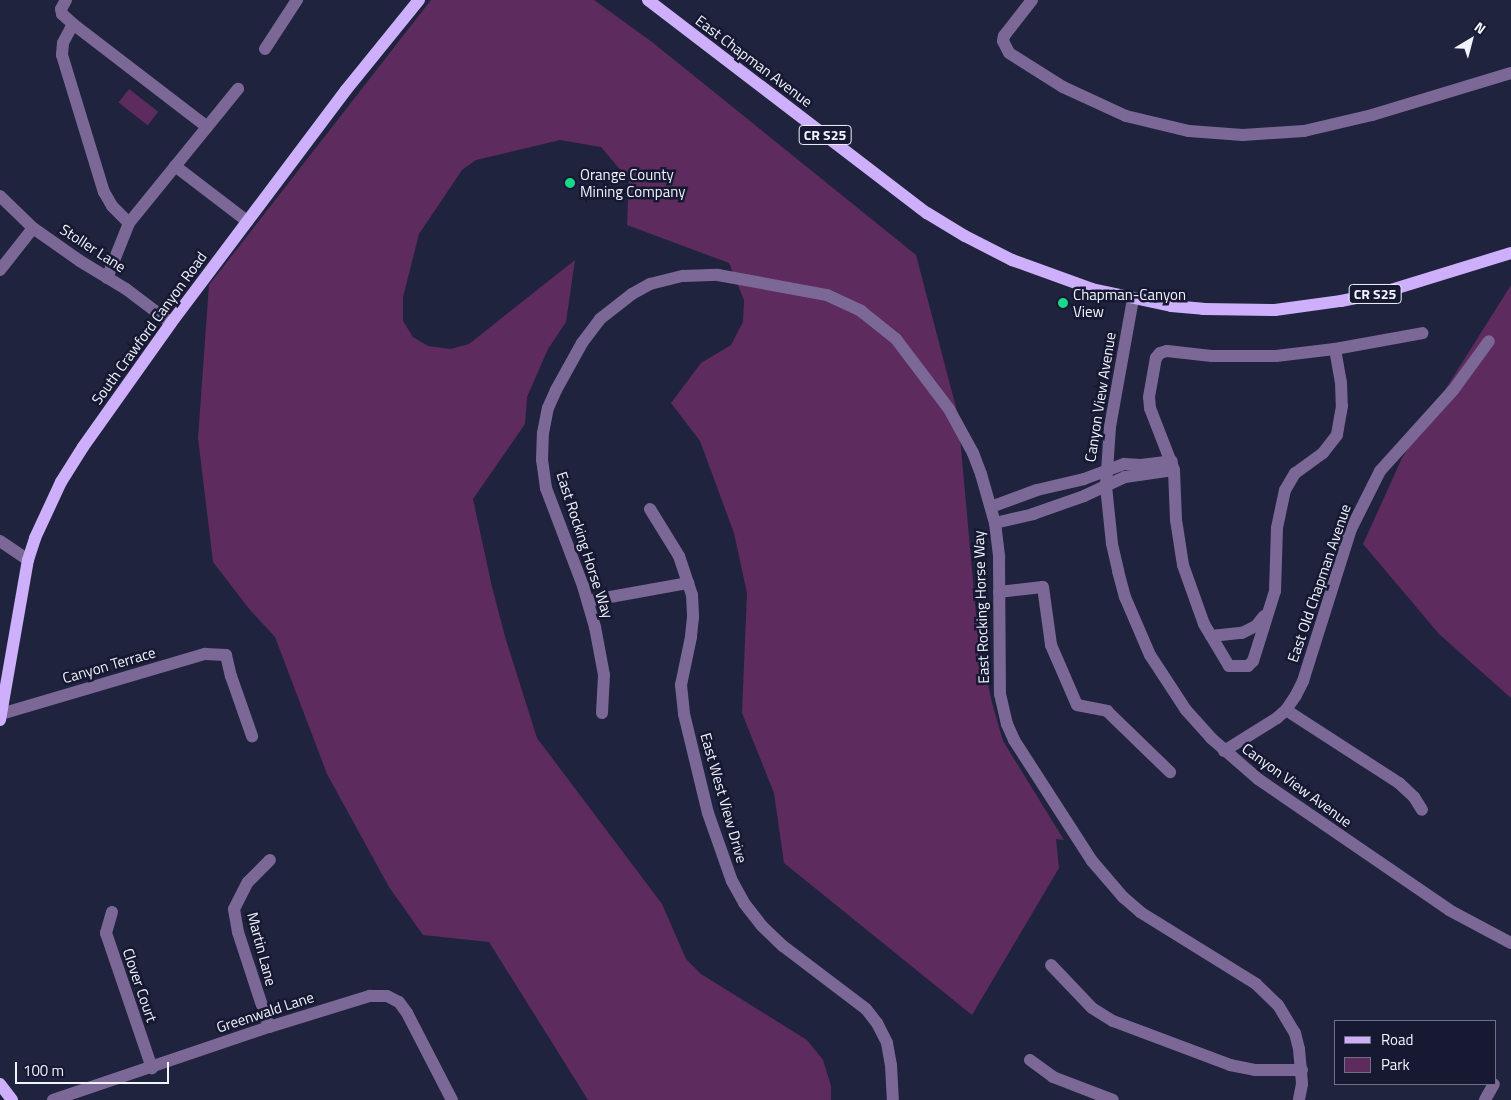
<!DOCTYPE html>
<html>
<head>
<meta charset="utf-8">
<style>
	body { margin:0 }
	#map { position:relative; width:1511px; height:1100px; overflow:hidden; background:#20233d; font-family:"Titillium Web",sans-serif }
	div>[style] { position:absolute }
	.green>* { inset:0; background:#5d2b5e; transform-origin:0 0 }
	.minor>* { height:12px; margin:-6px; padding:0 6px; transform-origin:6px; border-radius:6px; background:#7b6897 }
	.major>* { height:12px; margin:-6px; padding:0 6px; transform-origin:6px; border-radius:6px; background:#ceaffc }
	.dots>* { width:14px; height:14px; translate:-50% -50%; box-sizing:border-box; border:2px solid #171933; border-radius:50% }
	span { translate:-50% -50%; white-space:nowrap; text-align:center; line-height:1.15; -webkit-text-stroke:5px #171933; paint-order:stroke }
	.shield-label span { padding:1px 4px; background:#171933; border:1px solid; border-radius:4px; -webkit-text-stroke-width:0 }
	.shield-label { font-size:14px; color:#f1f3fd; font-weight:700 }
	.street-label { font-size:15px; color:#f1f3fd }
	.poi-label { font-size:15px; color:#f1f3fd }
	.left { translate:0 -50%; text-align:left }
	.legend { position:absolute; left:1334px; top:1020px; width:162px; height:65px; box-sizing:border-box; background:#171933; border:1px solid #6e7084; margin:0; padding:6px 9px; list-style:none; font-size:15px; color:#f1f3fd }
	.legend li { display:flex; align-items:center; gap:10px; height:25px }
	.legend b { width:25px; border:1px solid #6e7084 }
	.north { position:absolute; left:1446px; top:15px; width:50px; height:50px; -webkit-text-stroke:4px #171933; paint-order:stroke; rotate:37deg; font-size:14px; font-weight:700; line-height:20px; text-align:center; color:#f1f3fd }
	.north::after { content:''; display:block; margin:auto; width:18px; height:22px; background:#f1f3fd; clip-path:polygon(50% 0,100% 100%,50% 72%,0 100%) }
	.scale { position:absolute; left:15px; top:1062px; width:154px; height:22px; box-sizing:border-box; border:2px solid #f1f3fd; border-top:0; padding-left:6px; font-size:15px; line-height:18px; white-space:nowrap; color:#f1f3fd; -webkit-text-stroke:4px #171933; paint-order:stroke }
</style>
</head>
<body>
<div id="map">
	<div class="green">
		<div style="clip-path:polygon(431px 0,594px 0,652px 42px,916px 255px,958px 415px,978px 636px,992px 703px,1003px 741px,1064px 840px,1056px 839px,1059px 868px,972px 1015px,784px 863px,774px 793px,742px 713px,747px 593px,734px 533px,700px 441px,671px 403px,701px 363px,731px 345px,743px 322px,744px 300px,729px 263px,627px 225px,629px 180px,601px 147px,560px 140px,476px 160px,462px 170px,419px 234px,403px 297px,403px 321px,413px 337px,428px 346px,451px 349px,469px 344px,575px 260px,566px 322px,548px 349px,527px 397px,525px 424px,473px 499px,492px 587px,506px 640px,537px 738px,662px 904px,686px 959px,701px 974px,807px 1040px,823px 1060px,831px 1086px,831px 1100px,588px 1100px,489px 942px,423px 935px,389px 887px,327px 774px,275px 637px,250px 610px,213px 562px,198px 438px,209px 285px)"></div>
		<div style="left:129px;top:89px;width:37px;height:17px;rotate:38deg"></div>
		<div style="clip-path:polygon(1511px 285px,1511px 698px,1439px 634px,1363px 544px,1402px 458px)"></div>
	</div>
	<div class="minor">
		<div style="left:66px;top:0;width:10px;rotate:119deg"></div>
		<div style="left:61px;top:9px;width:5px;rotate:79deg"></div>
		<div style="left:62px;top:14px;width:15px;rotate:42deg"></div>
		<div style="left:73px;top:24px;width:169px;rotate:37.5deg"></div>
		<div style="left:1032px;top:0;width:46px;rotate:127.9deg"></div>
		<div style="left:1004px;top:36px;width:5px;rotate:101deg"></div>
		<div style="left:1003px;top:41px;width:13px;rotate:63deg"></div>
		<div style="left:1009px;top:53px;width:64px;rotate:32.2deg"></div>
		<div style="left:1063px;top:87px;width:69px;rotate:24.7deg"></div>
		<div style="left:1126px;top:116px;width:65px;rotate:13.4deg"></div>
		<div style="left:1189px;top:131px;width:54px;rotate:4.2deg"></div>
		<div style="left:1243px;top:135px;width:61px;rotate:-3.8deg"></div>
		<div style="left:1304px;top:131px;width:70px;rotate:-13.2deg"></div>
		<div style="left:1372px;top:115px;width:145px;rotate:-16.8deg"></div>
		<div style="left:73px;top:24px;width:21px;rotate:118deg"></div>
		<div style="left:63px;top:43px;width:12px;rotate:95deg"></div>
		<div style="left:62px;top:55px;width:143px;rotate:73deg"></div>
		<div style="left:104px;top:192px;width:16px;rotate:60deg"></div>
		<div style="left:112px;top:206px;width:24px;rotate:45deg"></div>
		<div style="left:265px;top:49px;width:59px;rotate:-56.9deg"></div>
		<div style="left:175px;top:166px;width:91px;rotate:37.4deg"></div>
		<div style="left:0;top:196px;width:46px;rotate:44.1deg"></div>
		<div style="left:33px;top:228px;width:57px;rotate:35.1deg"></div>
		<div style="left:80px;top:261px;width:54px;rotate:31.3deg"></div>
		<div style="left:126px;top:289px;width:56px;rotate:37.1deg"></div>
		<div style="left:0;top:270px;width:53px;rotate:-51.8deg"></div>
		<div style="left:107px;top:278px;width:59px;rotate:-68.2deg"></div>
		<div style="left:129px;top:223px;width:173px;rotate:-50.9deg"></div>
		<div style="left:1133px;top:299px;width:130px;rotate:100.2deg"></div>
		<div style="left:1110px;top:427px;width:59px;rotate:93.9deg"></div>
		<div style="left:1106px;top:486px;width:58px;rotate:84.1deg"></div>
		<div style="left:1112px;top:544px;width:28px;rotate:77deg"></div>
		<div style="left:1118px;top:571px;width:27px;rotate:75deg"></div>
		<div style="left:1125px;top:597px;width:63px;rotate:66.7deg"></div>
		<div style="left:1150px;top:655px;width:66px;rotate:56.8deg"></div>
		<div style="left:1186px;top:710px;width:38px;rotate:48deg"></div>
		<div style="left:1211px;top:738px;width:62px;rotate:41.1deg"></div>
		<div style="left:1258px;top:779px;width:232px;rotate:34.4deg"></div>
		<div style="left:1449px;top:910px;width:70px;rotate:28deg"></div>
		<div style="left:1335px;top:349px;width:35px;rotate:80deg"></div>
		<div style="left:1341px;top:383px;width:23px;rotate:88deg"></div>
		<div style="left:1342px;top:406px;width:29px;rotate:100deg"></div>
		<div style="left:1337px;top:435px;width:23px;rotate:128deg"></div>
		<div style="left:1323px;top:453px;width:34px;rotate:144deg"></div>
		<div style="left:1295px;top:473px;width:20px;rotate:120deg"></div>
		<div style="left:1285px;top:490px;width:39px;rotate:102deg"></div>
		<div style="left:1277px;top:528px;width:63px;rotate:91.8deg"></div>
		<div style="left:1275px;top:591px;width:73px;rotate:107.4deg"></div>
		<div style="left:1253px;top:661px;width:7px;rotate:135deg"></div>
		<div style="left:1248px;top:666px;width:19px;rotate:180deg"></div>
		<div style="left:1229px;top:666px;width:49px;rotate:-120.8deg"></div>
		<div style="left:1204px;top:624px;width:63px;rotate:-109.6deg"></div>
		<div style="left:1183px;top:565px;width:46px;rotate:-98.8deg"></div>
		<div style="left:1176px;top:520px;width:50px;rotate:-92.3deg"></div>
		<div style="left:1174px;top:470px;width:66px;rotate:-111.2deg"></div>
		<div style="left:1150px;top:408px;width:11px;rotate:-95deg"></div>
		<div style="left:1149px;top:397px;width:40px;rotate:-80deg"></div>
		<div style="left:1156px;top:358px;width:6px;rotate:-51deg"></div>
		<div style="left:1160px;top:353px;width:7px;rotate:-16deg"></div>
		<div style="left:1167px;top:351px;width:45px;rotate:6.3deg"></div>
		<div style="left:1212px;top:356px;width:64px"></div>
		<div style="left:1276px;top:356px;width:59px;rotate:-6.8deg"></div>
		<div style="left:1335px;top:349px;width:89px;rotate:-10.3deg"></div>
		<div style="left:991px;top:507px;width:49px;rotate:-20.3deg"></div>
		<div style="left:1037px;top:490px;width:48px;rotate:-13.2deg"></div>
		<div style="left:1084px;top:479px;width:43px;rotate:-20.6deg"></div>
		<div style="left:1124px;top:464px;width:17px;rotate:3deg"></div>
		<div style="left:1141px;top:465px;width:31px;rotate:-7deg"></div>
		<div style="left:650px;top:509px;width:55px;rotate:58.3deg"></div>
		<div style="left:679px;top:556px;width:41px;rotate:71.6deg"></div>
		<div style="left:692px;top:595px;width:22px;rotate:87deg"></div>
		<div style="left:693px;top:617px;width:20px;rotate:96deg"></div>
		<div style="left:691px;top:637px;width:49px;rotate:101.8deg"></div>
		<div style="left:681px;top:685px;width:29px;rotate:84deg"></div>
		<div style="left:684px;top:714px;width:102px;rotate:76.4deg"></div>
		<div style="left:708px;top:813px;width:72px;rotate:70.6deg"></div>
		<div style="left:732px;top:881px;width:25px;rotate:61deg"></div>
		<div style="left:744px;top:903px;width:29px;rotate:52deg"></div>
		<div style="left:762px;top:926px;width:29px;rotate:44deg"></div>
		<div style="left:783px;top:946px;width:104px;rotate:37.2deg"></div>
		<div style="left:866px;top:1009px;width:18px;rotate:52deg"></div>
		<div style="left:877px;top:1023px;width:22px;rotate:63deg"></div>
		<div style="left:887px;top:1043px;width:22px;rotate:80deg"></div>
		<div style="left:891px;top:1065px;width:35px;rotate:87deg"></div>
		<div style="left:995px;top:523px;width:39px;rotate:-13deg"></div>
		<div style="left:1033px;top:514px;width:54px;rotate:-19.4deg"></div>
		<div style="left:1084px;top:496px;width:45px;rotate:-24.9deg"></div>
		<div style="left:1125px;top:477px;width:49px;rotate:-8.1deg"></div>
		<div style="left:0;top:541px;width:34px;rotate:34deg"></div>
		<div style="left:999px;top:592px;width:44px;rotate:-6.5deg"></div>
		<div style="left:1043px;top:587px;width:59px;rotate:82.1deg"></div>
		<div style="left:1051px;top:645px;width:65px;rotate:66.6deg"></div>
		<div style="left:1077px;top:705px;width:31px;rotate:11deg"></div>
		<div style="left:1107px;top:711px;width:88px;rotate:44.1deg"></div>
		<div style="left:588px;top:601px;width:102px;rotate:-10.2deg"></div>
		<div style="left:1211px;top:636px;width:31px;rotate:-6deg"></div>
		<div style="left:1242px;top:633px;width:16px;rotate:-27deg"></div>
		<div style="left:1256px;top:626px;width:13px;rotate:-51deg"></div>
		<div style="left:1286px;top:710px;width:135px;rotate:32.9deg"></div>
		<div style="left:1399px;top:783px;width:21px;rotate:43deg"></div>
		<div style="left:1414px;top:797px;width:15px;rotate:58deg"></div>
		<div style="left:602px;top:713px;width:38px;rotate:-87deg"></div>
		<div style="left:604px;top:675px;width:49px;rotate:-100.6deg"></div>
		<div style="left:595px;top:627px;width:43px;rotate:-106.3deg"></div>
		<div style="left:583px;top:586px;width:105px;rotate:-110.7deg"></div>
		<div style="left:546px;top:488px;width:28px;rotate:-98deg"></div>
		<div style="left:542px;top:460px;width:27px;rotate:-88deg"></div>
		<div style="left:543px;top:433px;width:25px;rotate:-79deg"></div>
		<div style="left:548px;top:408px;width:20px;rotate:-66deg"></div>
		<div style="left:556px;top:390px;width:54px;rotate:-61deg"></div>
		<div style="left:582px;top:343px;width:30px;rotate:-53deg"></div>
		<div style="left:600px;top:319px;width:41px;rotate:-38deg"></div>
		<div style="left:632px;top:294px;width:21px;rotate:-29deg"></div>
		<div style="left:650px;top:284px;width:34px;rotate:-14deg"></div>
		<div style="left:683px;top:276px;width:35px;rotate:-2deg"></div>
		<div style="left:718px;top:275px;width:111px;rotate:10.4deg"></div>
		<div style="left:827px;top:295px;width:38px;rotate:25deg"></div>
		<div style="left:861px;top:311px;width:45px;rotate:38.7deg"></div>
		<div style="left:896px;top:339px;width:88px;rotate:52.9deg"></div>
		<div style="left:949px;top:409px;width:50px;rotate:61.4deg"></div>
		<div style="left:973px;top:453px;width:22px;rotate:69deg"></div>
		<div style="left:981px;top:474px;width:51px;rotate:74.1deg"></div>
		<div style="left:995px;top:523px;width:35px;rotate:83deg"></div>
		<div style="left:999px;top:558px;width:136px;rotate:89.6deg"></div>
		<div style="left:1000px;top:694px;width:31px;rotate:77deg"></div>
		<div style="left:1007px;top:724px;width:17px;rotate:66deg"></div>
		<div style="left:1014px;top:740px;width:144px;rotate:57.2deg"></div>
		<div style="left:1092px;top:861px;width:48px;rotate:49.3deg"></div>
		<div style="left:1123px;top:897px;width:23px;rotate:41deg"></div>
		<div style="left:1140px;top:912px;width:137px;rotate:31.8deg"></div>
		<div style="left:1256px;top:984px;width:30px;rotate:44deg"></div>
		<div style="left:1278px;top:1005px;width:33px;rotate:59deg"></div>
		<div style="left:1295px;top:1033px;width:16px;rotate:76deg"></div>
		<div style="left:1299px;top:1049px;width:35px;rotate:85deg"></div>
		<div style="left:1302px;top:1084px;width:16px;rotate:101deg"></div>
		<div style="left:1px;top:714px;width:213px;rotate:-16.4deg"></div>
		<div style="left:205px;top:654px;width:21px;rotate:3deg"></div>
		<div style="left:226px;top:655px;width:22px;rotate:77deg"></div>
		<div style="left:231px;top:676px;width:64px;rotate:70.7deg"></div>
		<div style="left:1224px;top:751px;width:62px;rotate:-31.9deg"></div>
		<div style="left:1277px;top:718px;width:12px;rotate:-42deg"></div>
		<div style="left:1286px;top:710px;width:18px;rotate:-56deg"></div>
		<div style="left:1296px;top:695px;width:16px;rotate:-63deg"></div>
		<div style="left:1303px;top:681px;width:159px;rotate:-72.5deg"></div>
		<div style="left:1351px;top:529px;width:65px;rotate:-63.4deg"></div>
		<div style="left:1380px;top:471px;width:110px;rotate:-47.9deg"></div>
		<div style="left:1454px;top:389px;width:59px;rotate:-53.9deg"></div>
		<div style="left:112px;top:912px;width:22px;rotate:106deg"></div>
		<div style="left:106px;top:933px;width:143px;rotate:71.2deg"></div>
		<div style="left:1051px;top:965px;width:59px;rotate:46.4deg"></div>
		<div style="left:1092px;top:1008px;width:25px;rotate:32deg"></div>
		<div style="left:1113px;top:1021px;width:125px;rotate:20.6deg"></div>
		<div style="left:1230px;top:1065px;width:25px;rotate:11deg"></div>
		<div style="left:1255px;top:1070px;width:47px"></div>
		<div style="left:269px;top:1027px;width:100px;rotate:-108.1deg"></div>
		<div style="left:238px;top:932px;width:23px;rotate:-100deg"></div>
		<div style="left:234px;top:909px;width:30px;rotate:-63deg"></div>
		<div style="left:248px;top:882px;width:31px;rotate:-45deg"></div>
		<div style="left:1030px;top:1060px;width:29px;rotate:36deg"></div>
		<div style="left:1053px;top:1077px;width:64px;rotate:21deg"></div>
		<div style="left:53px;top:1100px;width:228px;rotate:-18.7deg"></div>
		<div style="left:269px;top:1027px;width:106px;rotate:-17.1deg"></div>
		<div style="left:370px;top:996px;width:17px"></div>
		<div style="left:387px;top:996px;width:13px;rotate:27deg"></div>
		<div style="left:399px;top:1002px;width:14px;rotate:54deg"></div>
		<div style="left:407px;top:1013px;width:98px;rotate:62.7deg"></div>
		<div style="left:1485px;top:1100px;width:18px;rotate:-61deg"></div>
	</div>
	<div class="major">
		<div style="left:648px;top:0;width:351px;rotate:37.4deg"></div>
		<div style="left:927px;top:213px;width:44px;rotate:31.2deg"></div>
		<div style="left:965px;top:236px;width:53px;rotate:27.1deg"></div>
		<div style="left:1012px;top:260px;width:85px;rotate:19.9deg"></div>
		<div style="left:1092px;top:289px;width:81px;rotate:12.1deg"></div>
		<div style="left:1171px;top:306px;width:32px;rotate:5deg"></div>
		<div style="left:1203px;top:309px;width:72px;rotate:0.8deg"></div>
		<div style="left:1275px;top:310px;width:67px;rotate:-7.8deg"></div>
		<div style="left:1341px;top:301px;width:41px;rotate:-11.3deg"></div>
		<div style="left:1381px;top:293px;width:136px;rotate:-17.1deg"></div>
		<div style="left:0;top:720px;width:162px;rotate:-80.1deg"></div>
		<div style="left:28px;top:560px;width:23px;rotate:-72deg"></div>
		<div style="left:35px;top:538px;width:62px;rotate:-65.1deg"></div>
		<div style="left:61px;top:482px;width:41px;rotate:-57.8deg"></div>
		<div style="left:83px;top:447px;width:152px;rotate:-54.6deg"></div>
		<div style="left:171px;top:323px;width:291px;rotate:-53.1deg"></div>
		<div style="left:346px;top:90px;width:116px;rotate:-51deg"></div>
		<div style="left:0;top:1084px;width:20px;rotate:53deg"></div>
	</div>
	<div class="dots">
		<div style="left:570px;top:183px;background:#18d989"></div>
		<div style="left:1063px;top:303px;background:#18d989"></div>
	</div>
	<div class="shield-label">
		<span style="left:825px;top:135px">CR S25</span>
		<span style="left:1375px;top:294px">CR S25</span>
	</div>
	<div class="street-label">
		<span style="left:754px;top:61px;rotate:37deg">East Chapman Avenue</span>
		<span style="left:93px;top:248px;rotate:33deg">Stoller Lane</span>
		<span style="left:149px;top:328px;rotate:-54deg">South Crawford Canyon Road</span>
		<span style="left:1100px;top:397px;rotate:-81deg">Canyon View Avenue</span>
		<span style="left:585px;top:545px;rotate:72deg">East Rocking Horse Way</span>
		<span style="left:1319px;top:583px;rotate:-71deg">East Old Chapman Avenue</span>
		<span style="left:981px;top:607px;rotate:-92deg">East Rocking Horse Way</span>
		<span style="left:109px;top:665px;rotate:-16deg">Canyon Terrace</span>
		<span style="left:1297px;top:785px;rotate:36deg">Canyon View Avenue</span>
		<span style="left:724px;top:798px;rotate:74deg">East West View Drive</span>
		<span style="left:262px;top:949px;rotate:75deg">Martin Lane</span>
		<span style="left:140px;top:985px;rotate:71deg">Clover Court</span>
		<span style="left:265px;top:1012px;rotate:-18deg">Greenwald Lane</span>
	</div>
	<div class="poi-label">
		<span class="left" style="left:580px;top:183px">Orange County<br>Mining Company</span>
		<span class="left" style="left:1073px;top:303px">Chapman-Canyon<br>View</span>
	</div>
	<ul class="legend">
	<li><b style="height:6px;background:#ceaffc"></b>Road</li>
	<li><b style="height:14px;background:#5d2b5e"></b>Park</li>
	</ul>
	<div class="north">N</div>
	<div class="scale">100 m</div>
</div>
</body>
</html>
